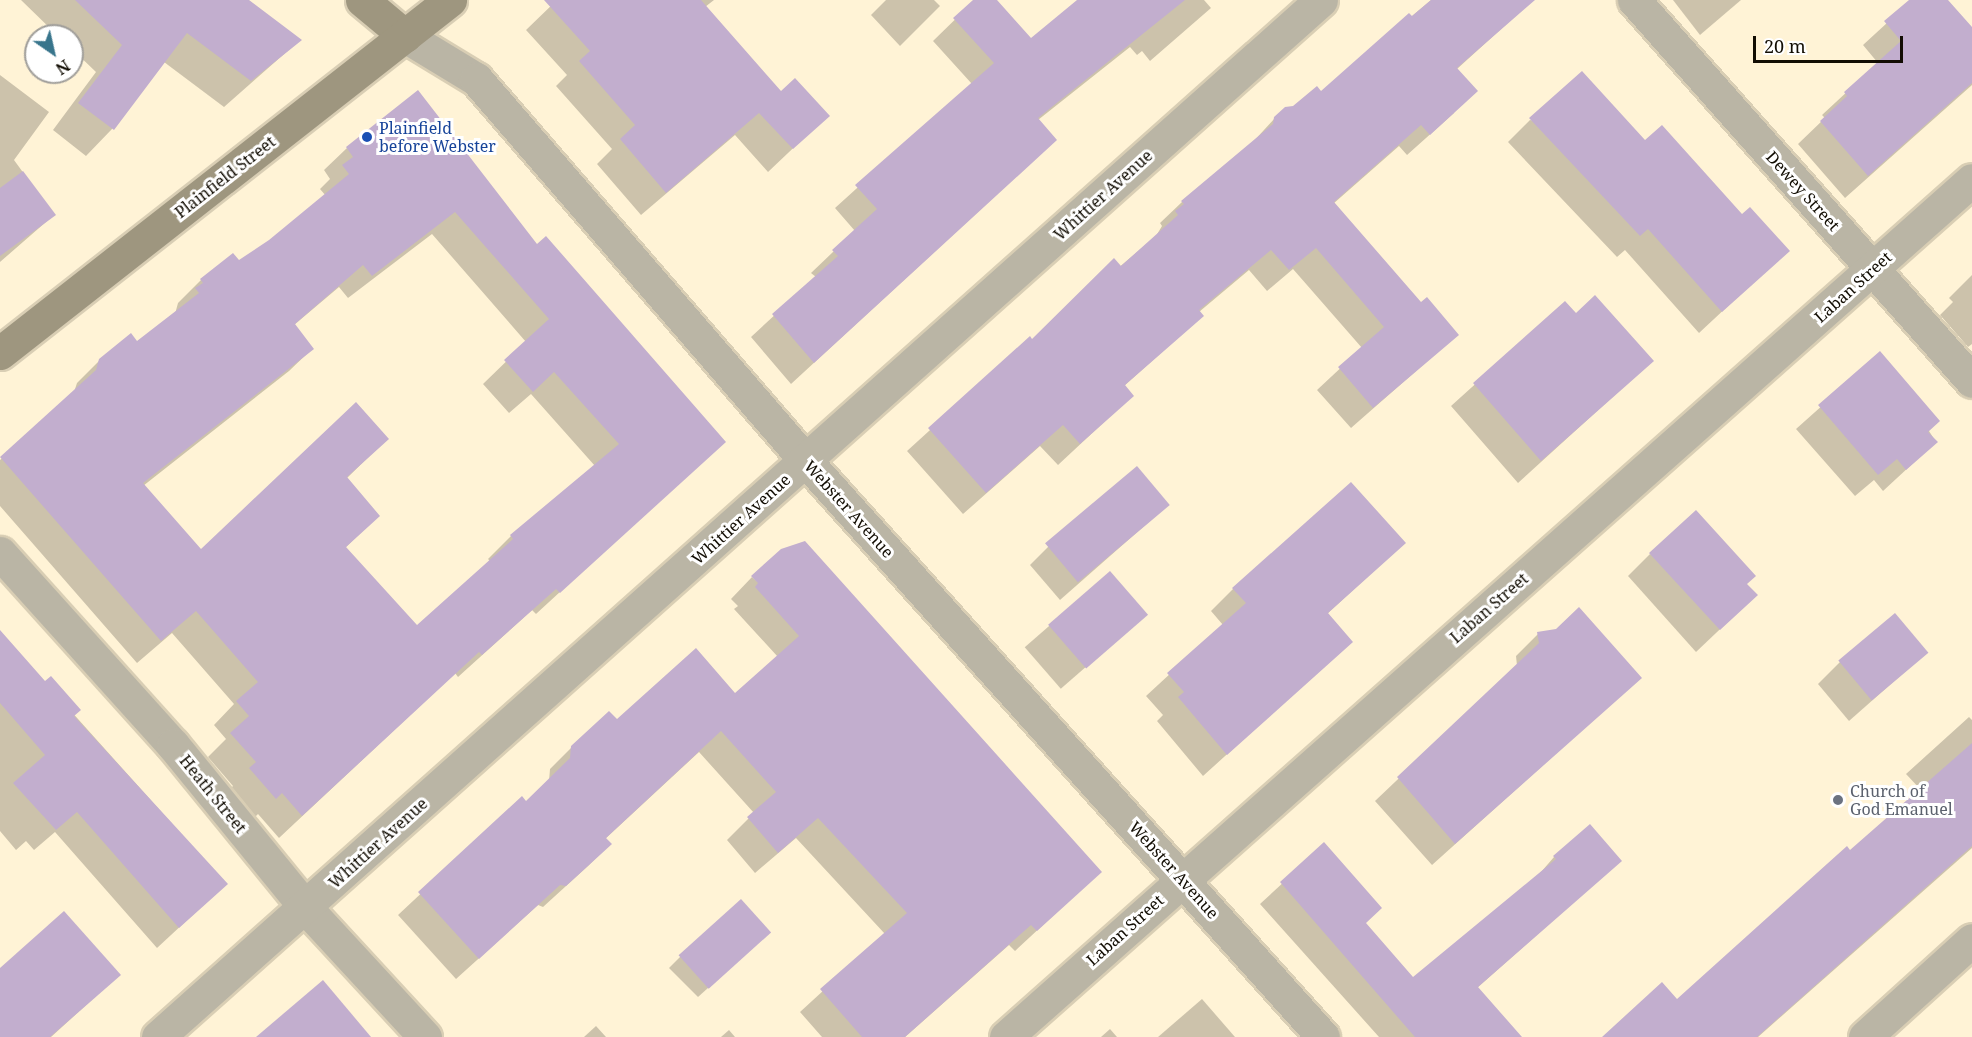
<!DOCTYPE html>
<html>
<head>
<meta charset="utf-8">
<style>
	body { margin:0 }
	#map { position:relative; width:1972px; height:1037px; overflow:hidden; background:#fff3d6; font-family:"Noto Serif",serif }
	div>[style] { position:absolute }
	.shadow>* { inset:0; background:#0003; transform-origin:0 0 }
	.building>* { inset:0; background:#c2aece; transform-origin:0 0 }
	.roads { filter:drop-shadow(2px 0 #d9ceb4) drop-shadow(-2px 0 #d9ceb4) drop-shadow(0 2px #d9ceb4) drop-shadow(0 -2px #d9ceb4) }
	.street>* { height:33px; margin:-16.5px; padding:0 16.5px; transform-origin:16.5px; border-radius:16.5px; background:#bab5a5 }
	.secondary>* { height:33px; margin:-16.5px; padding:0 16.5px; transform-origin:16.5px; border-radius:16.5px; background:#9e967f }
	.dots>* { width:16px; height:16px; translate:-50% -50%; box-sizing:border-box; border:3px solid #fff; border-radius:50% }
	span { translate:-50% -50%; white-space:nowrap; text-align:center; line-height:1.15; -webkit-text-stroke:6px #fff; paint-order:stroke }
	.transit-label { font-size:16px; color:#164399 }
	.left { translate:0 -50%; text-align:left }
	.street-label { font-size:16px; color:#120d03 }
	.worship-label { font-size:16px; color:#5b616d }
	.north { position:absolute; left:24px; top:24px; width:60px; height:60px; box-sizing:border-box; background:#fff; border:2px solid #a09e9a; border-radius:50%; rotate:146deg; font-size:16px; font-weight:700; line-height:24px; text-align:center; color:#120d03 }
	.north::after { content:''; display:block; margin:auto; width:21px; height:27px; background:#38758c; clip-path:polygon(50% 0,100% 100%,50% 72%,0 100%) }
	.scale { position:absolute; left:1753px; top:36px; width:150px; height:27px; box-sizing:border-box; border:3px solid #120d03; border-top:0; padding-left:8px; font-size:18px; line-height:21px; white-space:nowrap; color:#120d03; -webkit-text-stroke:4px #fff; paint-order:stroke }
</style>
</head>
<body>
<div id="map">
	<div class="shadow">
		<div style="clip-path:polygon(21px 0,246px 0,300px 40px,224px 107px,164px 62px,112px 129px,86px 156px,53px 130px,96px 72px,72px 49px,72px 36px,58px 36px)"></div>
		<div style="clip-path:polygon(557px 0,714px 0,705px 7px,781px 93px,827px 116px,768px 172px,735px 135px,641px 215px,597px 164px,612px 149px,556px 86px,567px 75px,526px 30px)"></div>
		<div style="clip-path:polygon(886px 0,934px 0,940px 6px,900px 46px,871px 15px)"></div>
		<div style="clip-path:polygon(975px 0,995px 0,1031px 40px,1111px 0,1204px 0,1211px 8px,1150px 61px,1142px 51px,1137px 55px,1130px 47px,1038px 120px,1033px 161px,791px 384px,751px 337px,816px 277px,811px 273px,855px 231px,835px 208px,972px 84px,933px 41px)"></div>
		<div style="clip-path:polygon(1431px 0,1533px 0,1457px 69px,1454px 113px,1407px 155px,1399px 146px,1333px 204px,1421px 304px,1457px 335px,1351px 428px,1317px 390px,1362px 348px,1293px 269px,1267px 291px,1249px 270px,1199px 312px,1202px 316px,1124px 386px,1132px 396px,1058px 465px,1040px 446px,963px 514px,907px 451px,1030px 339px,1032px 341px,1156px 236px,1162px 226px,1160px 223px,1182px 202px,1252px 143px,1275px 118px,1321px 93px)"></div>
		<div style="clip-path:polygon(1673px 0,1741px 0,1700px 35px)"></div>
		<div style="clip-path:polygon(1912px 0,1946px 0,1972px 29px,1972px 85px,1845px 198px,1798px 144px,1825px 118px,1822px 115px,1878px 63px,1863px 45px)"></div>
		<div style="clip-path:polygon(0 75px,49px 112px,14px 160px,54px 215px,0 262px)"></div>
		<div style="clip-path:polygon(1530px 120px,1645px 142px,1787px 251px,1699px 333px,1625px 250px,1617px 257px,1508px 142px)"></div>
		<div style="clip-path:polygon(evenodd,347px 148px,537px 246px,723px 442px,536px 614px,532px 610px,458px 677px,455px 673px,279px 838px,258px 814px,252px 820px,227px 792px,233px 786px,208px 757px,226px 739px,214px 725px,234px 704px,172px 633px,137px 663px,0 506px,0 460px,74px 392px,77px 383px,100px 360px,137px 343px,175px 314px,178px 303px,201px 280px,233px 255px,239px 262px,270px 241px,326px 196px,320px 189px,330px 179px,324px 170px,347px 148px,432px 234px,526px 342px,483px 384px,509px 413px,531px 394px,595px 466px,511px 536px,488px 559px,491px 562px,417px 627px,345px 548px,378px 516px,346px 479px,387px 439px,201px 551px,143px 486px,289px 371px,312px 349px,294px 325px,339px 287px,348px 298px,432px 234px)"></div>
		<div style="clip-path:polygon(1972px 275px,1972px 344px,1968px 347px,1940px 315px,1953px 302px,1949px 298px)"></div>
		<div style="clip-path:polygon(1565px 303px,1575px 316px,1652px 361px,1518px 483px,1451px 406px)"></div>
		<div style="clip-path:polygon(1880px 354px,1936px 442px,1883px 491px,1874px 480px,1855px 496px,1796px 429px)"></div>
		<div style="clip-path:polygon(1168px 505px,1060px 600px,1030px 565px,1048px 547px)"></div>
		<div style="clip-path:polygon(1404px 543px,1327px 614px,1351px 642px,1203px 776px,1157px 721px,1163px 715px,1146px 696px,1223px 625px,1211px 611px,1233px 589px)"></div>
		<div style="clip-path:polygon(1650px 554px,1756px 595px,1696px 652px,1628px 576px)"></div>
		<div style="left:1110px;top:573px;width:55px;height:113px;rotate:49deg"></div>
		<div style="clip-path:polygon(752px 577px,1100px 872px,1015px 951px,1009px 945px,905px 1037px,822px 1037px,800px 1012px,885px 934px,796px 838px,755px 873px,727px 840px,754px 813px,699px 752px,605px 839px,610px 844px,588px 866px,543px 907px,538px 905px,456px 979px,398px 915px,522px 799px,526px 803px,549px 781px,550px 769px,572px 747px,617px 721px,735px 695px,778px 657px,734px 609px,738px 606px,731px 599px)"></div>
		<div style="clip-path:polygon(0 632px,226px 884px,157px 948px,55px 832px,34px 850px,26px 841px,16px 850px,0 831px)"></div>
		<div style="clip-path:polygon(1538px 634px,1640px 678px,1432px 865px,1375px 801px,1517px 666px,1516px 656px)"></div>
		<div style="clip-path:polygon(1926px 653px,1849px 721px,1818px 684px,1840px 662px)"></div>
		<div style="clip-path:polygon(1969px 717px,1972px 720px,1972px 848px,1758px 1037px,1609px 1037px,1677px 1001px,1921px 790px,1906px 774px)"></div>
		<div style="clip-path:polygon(1324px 845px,1365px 924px,1413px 979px,1535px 879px,1554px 857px,1620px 861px,1477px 988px,1520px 1037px,1379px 1037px,1260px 904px)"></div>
		<div style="clip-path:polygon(758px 943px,698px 997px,669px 968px,680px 957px)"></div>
		<div style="clip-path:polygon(0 972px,119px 975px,51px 1037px,0 1037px)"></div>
		<div style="clip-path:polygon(1202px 999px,1235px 1037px,1158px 1037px)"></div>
		<div style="clip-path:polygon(596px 1026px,606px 1037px,584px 1037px)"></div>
		<div style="clip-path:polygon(1110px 1029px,1117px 1037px,1101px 1037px)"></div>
		<div style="clip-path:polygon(729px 1030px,735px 1037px,721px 1037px)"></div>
	</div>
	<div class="building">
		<div style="clip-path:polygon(75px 0,249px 0,302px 40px,251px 81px,187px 33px,114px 130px,78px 103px,122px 45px)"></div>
		<div style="clip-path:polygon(544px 0,701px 0,781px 91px,795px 78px,830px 116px,793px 149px,759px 113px,666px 193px,620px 139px,635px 125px,579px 61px,590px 51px)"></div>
		<div style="clip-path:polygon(973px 0,997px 0,1031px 38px,1077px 0,1185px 0,1038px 118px,1057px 140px,814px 363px,772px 314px,838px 256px,832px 250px,877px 209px,855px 185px,994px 63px,953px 18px)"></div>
		<div style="clip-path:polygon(1431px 0,1535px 0,1457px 68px,1478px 91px,1430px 135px,1421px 125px,1334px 202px,1421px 302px,1427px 297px,1459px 335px,1373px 408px,1338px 367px,1384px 327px,1316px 248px,1289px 270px,1271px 250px,1199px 310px,1204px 316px,1125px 385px,1134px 396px,1080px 444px,1063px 425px,986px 493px,928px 428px,1030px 336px,1032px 339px,1114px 258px,1121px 266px,1178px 215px,1175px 211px,1184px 204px,1181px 201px,1273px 124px,1274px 117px,1285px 107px,1293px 106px,1317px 86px,1321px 91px,1409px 13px,1412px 16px)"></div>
		<div style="clip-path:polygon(1909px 0,1948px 0,1972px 27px,1972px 83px,1868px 176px,1820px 121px,1847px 96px,1844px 92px,1901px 41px,1884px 21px)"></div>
		<div style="clip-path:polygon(1582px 71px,1645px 140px,1662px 125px,1742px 214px,1750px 207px,1790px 251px,1722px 312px,1648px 229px,1640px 236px,1529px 118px)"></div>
		<div style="clip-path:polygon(evenodd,418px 90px,537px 244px,546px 236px,726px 442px,560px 593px,556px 589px,482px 655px,479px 652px,302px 816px,282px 793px,276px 799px,249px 768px,256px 762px,230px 733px,249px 716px,236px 701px,258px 682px,196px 611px,161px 641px,0 457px,96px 370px,99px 359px,131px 333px,137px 341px,199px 293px,195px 288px,203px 283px,200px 279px,233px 253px,239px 260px,269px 240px,349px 174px,342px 165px,353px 157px,346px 147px,418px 90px,455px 212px,549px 319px,504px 360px,533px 392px,554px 372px,619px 444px,510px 535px,513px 539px,417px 625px,346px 547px,380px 516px,347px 477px,389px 439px,356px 402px,201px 549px,143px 483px,314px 349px,295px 324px,363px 265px,372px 276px,455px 212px)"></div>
		<div style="clip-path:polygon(23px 171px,56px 215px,0 256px,0 188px)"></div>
		<div style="clip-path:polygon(1595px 295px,1654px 361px,1541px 461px,1473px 383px,1565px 301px,1576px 313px)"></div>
		<div style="clip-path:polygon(1880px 351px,1940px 421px,1928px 432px,1938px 442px,1906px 470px,1897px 459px,1878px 475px,1818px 405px)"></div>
		<div style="left:1137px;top:466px;width:51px;height:120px;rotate:50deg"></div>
		<div style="clip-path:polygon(1351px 482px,1406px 543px,1328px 613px,1353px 642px,1227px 755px,1178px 697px,1184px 692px,1167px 673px,1246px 603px,1232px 588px)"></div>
		<div style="clip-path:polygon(1696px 510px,1756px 576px,1747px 584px,1758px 595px,1720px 630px,1649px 553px)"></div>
		<div style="clip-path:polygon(805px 541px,1102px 872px,1037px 931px,1031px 925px,905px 1037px,862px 1037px,820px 989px,907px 913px,818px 818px,778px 853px,747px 817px,776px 792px,721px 731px,606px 838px,612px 844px,566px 886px,560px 885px,479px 959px,418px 892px,522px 796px,526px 801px,570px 758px,571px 746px,609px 711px,617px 719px,696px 648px,735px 693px,799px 636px,755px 587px,758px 583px,751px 576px,781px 549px)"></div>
		<div style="left:1110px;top:571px;width:58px;height:82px;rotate:49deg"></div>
		<div style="clip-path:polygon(1579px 607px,1642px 678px,1455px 844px,1397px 777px,1539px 643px,1537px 632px,1556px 629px)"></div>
		<div style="left:1895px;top:613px;width:52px;height:74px;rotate:50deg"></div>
		<div style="clip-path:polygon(0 630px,45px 681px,51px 676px,81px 710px,74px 716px,228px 884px,179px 928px,77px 812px,56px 830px,13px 783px,45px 755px,0 703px)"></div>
		<div style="clip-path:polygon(1972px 743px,1972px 846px,1757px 1037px,1602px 1037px,1662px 982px,1677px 999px,1847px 846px,1850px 850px)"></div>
		<div style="clip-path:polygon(1590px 824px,1622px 861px,1478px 987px,1522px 1037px,1415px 1037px,1280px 882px,1324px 842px,1382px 908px,1366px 923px,1413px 977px,1556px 859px,1553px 856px)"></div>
		<div style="left:741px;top:899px;width:45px;height:84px;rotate:48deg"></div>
		<div style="clip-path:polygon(64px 911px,121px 975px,50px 1037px,0 1037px,0 968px)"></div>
		<div style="clip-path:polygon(323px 980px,371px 1037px,256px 1037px)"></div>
	</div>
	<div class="roads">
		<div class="street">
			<div style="left:1634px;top:0;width:509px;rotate:48.42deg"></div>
			<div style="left:405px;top:36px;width:83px;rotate:31.2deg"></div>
			<div style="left:476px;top:79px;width:505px;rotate:49.18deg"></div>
			<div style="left:806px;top:461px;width:774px;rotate:48.09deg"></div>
			<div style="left:0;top:553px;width:258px;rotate:48deg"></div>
			<div style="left:173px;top:745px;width:209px;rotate:50.8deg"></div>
			<div style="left:305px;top:907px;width:177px;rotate:47.3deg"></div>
			<div style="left:158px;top:1037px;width:1558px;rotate:-41.72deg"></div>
			<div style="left:1006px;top:1037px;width:1291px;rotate:-41.58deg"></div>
			<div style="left:1865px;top:1037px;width:144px;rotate:-42.2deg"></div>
		</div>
		<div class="secondary">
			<div style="left:362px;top:0;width:56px;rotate:39.9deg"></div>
			<div style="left:0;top:353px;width:572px;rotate:-38.11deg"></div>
		</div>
	</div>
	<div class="dots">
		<div style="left:367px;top:137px;background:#1a4fb4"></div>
		<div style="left:1838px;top:800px;background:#6b7280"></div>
	</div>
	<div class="transit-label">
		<span class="left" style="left:379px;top:137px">Plainfield<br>before Webster</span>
	</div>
	<div class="street-label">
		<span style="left:225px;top:177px;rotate:-38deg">Plainfield Street</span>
		<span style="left:1803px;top:191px;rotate:48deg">Dewey Street</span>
		<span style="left:1103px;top:195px;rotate:-42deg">Whittier Avenue</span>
		<span style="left:1853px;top:287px;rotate:-42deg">Laban Street</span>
		<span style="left:849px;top:509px;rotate:48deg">Webster Avenue</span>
		<span style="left:741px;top:519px;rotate:-42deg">Whittier Avenue</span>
		<span style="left:1489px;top:608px;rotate:-41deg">Laban Street</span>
		<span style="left:213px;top:794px;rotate:51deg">Heath Street</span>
		<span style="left:378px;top:843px;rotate:-42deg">Whittier Avenue</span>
		<span style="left:1174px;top:870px;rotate:48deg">Webster Avenue</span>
		<span style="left:1125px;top:930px;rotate:-42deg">Laban Street</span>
	</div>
	<div class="worship-label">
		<span class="left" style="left:1850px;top:800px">Church of<br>God Emanuel</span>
	</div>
	<div class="north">N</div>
	<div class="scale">20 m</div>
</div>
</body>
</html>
